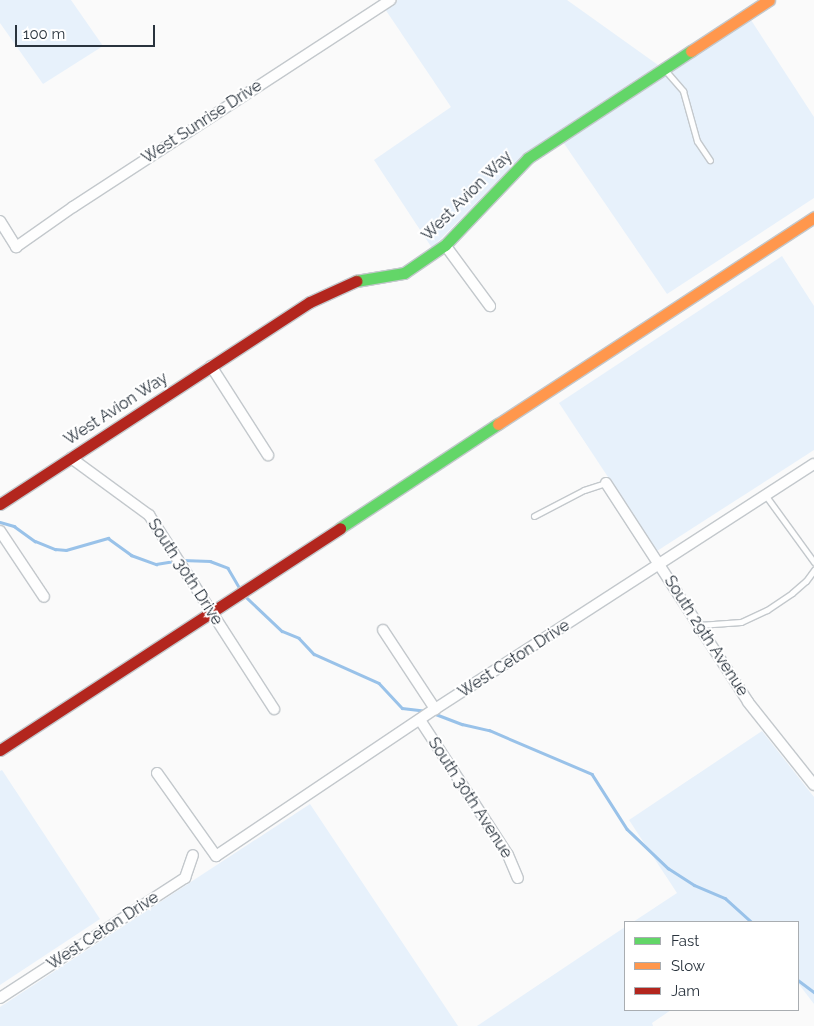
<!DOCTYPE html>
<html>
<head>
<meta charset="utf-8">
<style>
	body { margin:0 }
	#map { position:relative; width:814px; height:1026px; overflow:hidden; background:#fafafa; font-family:Raleway,sans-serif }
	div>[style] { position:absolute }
	.green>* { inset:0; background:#e7f1fb }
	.stream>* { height:2.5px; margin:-1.25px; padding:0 1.25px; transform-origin:1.25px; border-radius:1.25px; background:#99c2e9 }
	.roads { filter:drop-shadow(1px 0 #c3c8cc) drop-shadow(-1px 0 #c3c8cc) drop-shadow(0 1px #c3c8cc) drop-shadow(0 -1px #c3c8cc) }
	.lane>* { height:5px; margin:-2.5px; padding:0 2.5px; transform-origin:2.5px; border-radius:2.5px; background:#fefefe }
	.street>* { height:10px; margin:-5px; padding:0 5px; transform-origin:5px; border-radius:5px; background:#fefefe }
	.fast>* { height:11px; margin:-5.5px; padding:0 5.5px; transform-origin:5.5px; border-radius:5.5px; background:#63d668 }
	.slow>* { height:11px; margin:-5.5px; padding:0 5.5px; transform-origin:5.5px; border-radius:5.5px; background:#ff974d }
	.jam>* { height:11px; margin:-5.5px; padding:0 5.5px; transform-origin:5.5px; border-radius:5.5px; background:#b3261e }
	span { translate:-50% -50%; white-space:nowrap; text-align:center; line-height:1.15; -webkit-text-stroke:4px #fff; paint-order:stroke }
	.street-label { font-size:16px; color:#29333d }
	.legend { position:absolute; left:624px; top:921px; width:175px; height:90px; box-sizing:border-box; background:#fff; border:1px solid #a9adb1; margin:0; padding:6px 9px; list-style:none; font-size:15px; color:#29333d }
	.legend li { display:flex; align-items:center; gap:10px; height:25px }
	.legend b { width:25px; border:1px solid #a9adb1 }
	.scale { position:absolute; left:15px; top:25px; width:140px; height:22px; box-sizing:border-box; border:2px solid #29333d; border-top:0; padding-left:6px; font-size:15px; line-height:18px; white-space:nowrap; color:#29333d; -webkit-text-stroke:4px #fff; paint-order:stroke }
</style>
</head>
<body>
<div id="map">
	<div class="green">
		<div style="clip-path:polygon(0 0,71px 0,103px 46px,43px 84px,0 23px)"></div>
		<div style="clip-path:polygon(398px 0,567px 0,658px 65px,525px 153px,432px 248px,374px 160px,451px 107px,385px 9px)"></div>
		<div style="clip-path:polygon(751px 20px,814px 117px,814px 198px,667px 294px,563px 142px)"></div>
		<div style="clip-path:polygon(782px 256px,814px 306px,814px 450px,657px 551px,559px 403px)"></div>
		<div style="clip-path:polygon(762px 731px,814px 797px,814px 1004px,798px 983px,798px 922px,633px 922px,677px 893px,629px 820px)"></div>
		<div style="clip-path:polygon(2px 770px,100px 919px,0 985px,0 771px)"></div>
		<div style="clip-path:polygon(310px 804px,458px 1026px,0 1026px,0 1007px)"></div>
		<div style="clip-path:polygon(625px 927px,625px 1010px,671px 1010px,652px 1023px,653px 1026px,477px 1026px)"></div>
	</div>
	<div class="stream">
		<div style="left:0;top:522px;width:15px;rotate:16deg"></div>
		<div style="left:14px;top:526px;width:26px;rotate:36deg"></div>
		<div style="left:35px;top:541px;width:22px;rotate:22deg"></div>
		<div style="left:55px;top:549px;width:11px;rotate:5deg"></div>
		<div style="left:66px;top:550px;width:44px;rotate:-15.9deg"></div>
		<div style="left:108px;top:538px;width:29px;rotate:36deg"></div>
		<div style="left:131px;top:555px;width:27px;rotate:20deg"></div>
		<div style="left:156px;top:564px;width:18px;rotate:-9deg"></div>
		<div style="left:182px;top:560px;width:28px;rotate:2deg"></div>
		<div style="left:210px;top:561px;width:19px;rotate:21deg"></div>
		<div style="left:228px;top:568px;width:22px;rotate:60deg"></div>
		<div style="left:245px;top:596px;width:51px;rotate:43.4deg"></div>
		<div style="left:282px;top:631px;width:18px;rotate:22deg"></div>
		<div style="left:299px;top:638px;width:22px;rotate:47deg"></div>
		<div style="left:314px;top:654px;width:71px;rotate:24deg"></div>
		<div style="left:379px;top:683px;width:34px;rotate:47deg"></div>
		<div style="left:402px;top:708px;width:23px;rotate:7deg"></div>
		<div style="left:433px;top:713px;width:31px;rotate:21deg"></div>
		<div style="left:462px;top:724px;width:28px;rotate:13deg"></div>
		<div style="left:489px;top:730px;width:112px;rotate:23.1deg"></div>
		<div style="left:592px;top:774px;width:65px;rotate:57.5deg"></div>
		<div style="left:627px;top:829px;width:57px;rotate:43.6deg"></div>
		<div style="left:668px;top:868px;width:31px;rotate:33deg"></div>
		<div style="left:694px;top:885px;width:34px;rotate:23deg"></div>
		<div style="left:725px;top:898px;width:36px;rotate:42deg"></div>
		<div style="left:798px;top:980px;width:20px;rotate:37deg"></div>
	</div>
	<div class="roads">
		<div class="lane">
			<div style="left:665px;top:70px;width:28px;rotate:49deg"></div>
			<div style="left:683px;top:91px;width:52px;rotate:74.4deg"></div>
			<div style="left:697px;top:141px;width:23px;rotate:56deg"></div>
			<div style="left:766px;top:496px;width:82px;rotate:54deg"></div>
			<div style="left:534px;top:516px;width:56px;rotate:-27.5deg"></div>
			<div style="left:584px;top:490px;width:23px;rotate:-18deg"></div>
			<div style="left:699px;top:625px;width:42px;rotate:-4.1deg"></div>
			<div style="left:741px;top:622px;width:29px;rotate:-25deg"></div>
			<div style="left:767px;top:610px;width:30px;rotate:-34deg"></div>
			<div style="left:792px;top:593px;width:18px;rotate:-41deg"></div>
			<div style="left:806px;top:581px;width:14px;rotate:-54deg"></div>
		</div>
		<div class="street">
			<div style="left:0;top:221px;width:31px;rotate:58deg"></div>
			<div style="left:16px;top:247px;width:70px;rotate:-35.1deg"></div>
			<div style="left:73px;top:207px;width:379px;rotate:-33.1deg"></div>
			<div style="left:445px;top:245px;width:76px;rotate:53.6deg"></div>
			<div style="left:211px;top:366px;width:106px;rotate:57.4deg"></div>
			<div style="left:71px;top:458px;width:97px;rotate:36.2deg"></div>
			<div style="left:149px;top:515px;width:231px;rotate:57.2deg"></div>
			<div style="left:606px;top:483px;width:261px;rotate:57deg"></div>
			<div style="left:748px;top:702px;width:106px;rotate:51.5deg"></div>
			<div style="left:0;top:531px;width:79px;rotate:56.3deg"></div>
			<div style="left:383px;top:630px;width:95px;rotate:56.6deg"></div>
			<div style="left:420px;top:720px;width:161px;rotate:56.9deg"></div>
			<div style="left:508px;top:855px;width:25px;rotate:67deg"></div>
			<div style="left:157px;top:773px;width:102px;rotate:54.6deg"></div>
			<div style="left:216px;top:856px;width:264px;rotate:-33.9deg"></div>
			<div style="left:435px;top:709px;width:451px;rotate:-32.9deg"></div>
			<div style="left:0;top:998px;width:221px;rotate:-33deg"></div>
			<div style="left:185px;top:878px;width:24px;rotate:-71deg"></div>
		</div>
		<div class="fast">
			<div style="left:356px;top:281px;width:49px;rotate:-9.5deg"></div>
			<div style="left:404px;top:273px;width:50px;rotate:-34.3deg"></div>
			<div style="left:445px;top:245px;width:120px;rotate:-46.3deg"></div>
			<div style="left:528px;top:158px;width:195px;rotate:-33.3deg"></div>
			<div style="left:340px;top:528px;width:189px;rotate:-33.4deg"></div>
		</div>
		<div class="slow">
			<div style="left:691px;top:51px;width:93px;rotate:-33.2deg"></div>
			<div style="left:498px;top:424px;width:378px;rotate:-33.2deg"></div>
		</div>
		<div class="jam">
			<div style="left:0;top:504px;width:370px;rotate:-33.1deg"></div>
			<div style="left:310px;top:302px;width:51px;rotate:-24.5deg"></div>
			<div style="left:0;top:750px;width:406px;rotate:-33.1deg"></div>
		</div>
	</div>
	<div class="street-label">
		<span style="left:202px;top:122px;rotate:-33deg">West Sunrise Drive</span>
		<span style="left:467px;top:196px;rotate:-45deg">West Avion Way</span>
		<span style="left:116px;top:409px;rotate:-33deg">West Avion Way</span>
		<span style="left:185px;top:572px;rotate:57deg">South 30th Drive</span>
		<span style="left:706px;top:636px;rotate:57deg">South 29th Avenue</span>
		<span style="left:514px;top:659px;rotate:-33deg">West Ceton Drive</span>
		<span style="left:470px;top:798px;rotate:57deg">South 30th Avenue</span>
		<span style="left:103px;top:931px;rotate:-33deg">West Ceton Drive</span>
	</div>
	<ul class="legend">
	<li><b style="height:6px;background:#63d668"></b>Fast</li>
	<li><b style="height:6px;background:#ff974d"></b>Slow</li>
	<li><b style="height:6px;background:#b3261e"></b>Jam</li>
	</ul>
	<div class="scale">100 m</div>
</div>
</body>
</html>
